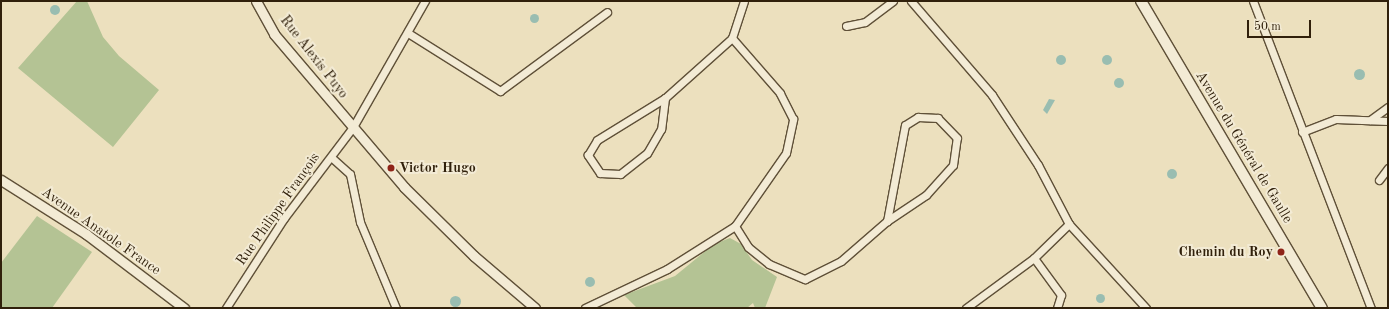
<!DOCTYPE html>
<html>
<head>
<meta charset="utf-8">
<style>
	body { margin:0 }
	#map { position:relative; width:1389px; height:309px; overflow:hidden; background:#ece0be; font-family:"Old Standard TT",serif }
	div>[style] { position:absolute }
	.green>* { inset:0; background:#b4c394 }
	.water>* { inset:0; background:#99bdb1 }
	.round { border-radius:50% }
	.roads { filter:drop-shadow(1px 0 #5f5038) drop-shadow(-1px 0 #5f5038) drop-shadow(0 1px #5f5038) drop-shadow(0 -1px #5f5038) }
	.minor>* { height:7px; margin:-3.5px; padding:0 3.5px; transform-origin:3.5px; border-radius:3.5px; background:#f3ebd5 }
	.tertiary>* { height:9px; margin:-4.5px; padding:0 4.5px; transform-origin:4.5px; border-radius:4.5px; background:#f3ebd5 }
	.secondary>* { height:10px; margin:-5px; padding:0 5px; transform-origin:5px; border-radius:5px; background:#f3ebd5 }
	.dots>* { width:11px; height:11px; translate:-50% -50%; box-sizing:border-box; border:2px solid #f3ebd5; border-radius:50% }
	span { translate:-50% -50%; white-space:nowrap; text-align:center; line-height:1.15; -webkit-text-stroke:4px #f3ebd5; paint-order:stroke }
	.street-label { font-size:14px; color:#30200b }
	.poi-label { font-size:14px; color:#30200b; font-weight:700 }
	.left { translate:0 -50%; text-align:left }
	.right { translate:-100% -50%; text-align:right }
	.frame { position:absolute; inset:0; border:2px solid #30200b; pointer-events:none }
	.scale { position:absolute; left:1247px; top:20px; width:64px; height:18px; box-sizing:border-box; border:2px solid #30200b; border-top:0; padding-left:5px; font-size:12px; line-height:14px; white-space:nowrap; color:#30200b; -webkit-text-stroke:3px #f3ebd5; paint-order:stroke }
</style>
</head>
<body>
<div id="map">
	<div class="green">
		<div style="clip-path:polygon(77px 1px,87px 1px,103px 37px,119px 56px,159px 90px,113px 147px,18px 68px)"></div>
		<div style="clip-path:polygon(37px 216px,92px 252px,52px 308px,1px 308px,1px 263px)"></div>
		<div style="clip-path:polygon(730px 238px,741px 244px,752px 260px,777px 277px,765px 308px,755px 308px,753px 303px,747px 308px,637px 308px,624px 295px,675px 276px,714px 244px)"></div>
	</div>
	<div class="water">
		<div class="round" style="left:50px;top:5px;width:10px;height:10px"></div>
		<div class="round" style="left:529.5px;top:13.5px;width:9px;height:9px"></div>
		<div class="round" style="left:1056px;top:55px;width:10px;height:10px"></div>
		<div class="round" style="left:1102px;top:55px;width:10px;height:10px"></div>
		<div class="round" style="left:1353.5px;top:68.5px;width:11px;height:11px"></div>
		<div class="round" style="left:1114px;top:78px;width:10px;height:10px"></div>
		<div style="clip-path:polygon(1049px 99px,1055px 100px,1047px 114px,1043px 110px)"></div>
		<div class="round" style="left:1167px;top:169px;width:10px;height:10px"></div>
		<div class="round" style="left:1276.5px;top:204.5px;width:9px;height:9px"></div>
		<div class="round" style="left:585px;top:277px;width:10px;height:10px"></div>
		<div class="round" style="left:1095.5px;top:293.5px;width:9px;height:9px"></div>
		<div class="round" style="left:449.5px;top:295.5px;width:11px;height:11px"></div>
	</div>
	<div class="roads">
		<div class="minor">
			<div style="left:911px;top:1px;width:124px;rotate:49.2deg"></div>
			<div style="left:992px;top:95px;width:84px;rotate:56.7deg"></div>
			<div style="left:1038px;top:165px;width:67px;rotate:62.3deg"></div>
			<div style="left:1069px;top:224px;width:114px;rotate:47.5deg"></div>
			<div style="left:1253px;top:1px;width:329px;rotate:69deg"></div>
			<div style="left:846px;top:26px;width:19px;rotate:-12deg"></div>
			<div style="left:865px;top:22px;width:35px;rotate:-37deg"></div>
			<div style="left:408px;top:33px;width:109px;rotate:32.2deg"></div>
			<div style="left:500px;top:91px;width:133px;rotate:-36.4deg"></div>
			<div style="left:665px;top:98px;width:31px;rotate:97deg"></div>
			<div style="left:661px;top:129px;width:28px;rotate:120deg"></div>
			<div style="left:647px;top:153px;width:34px;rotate:142deg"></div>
			<div style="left:620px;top:174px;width:20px;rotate:-177deg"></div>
			<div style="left:600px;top:173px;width:22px;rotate:-124deg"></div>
			<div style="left:588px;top:155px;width:17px;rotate:-59deg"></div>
			<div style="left:597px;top:140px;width:80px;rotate:-31.7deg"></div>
			<div style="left:665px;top:98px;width:90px;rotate:-41.8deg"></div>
			<div style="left:1370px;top:120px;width:22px;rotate:-36deg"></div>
			<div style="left:1302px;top:132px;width:36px;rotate:-21deg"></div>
			<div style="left:1336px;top:119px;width:52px;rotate:2.2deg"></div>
			<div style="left:331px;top:157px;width:25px;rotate:42deg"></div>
			<div style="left:350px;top:174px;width:49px;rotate:78.2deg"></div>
			<div style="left:360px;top:222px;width:93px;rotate:67.3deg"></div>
			<div style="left:1379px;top:180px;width:15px;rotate:-53deg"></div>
			<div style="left:735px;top:226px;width:25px;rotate:58deg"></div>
			<div style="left:748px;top:247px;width:27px;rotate:39deg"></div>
			<div style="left:769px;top:264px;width:39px;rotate:23deg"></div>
			<div style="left:805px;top:279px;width:40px;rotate:-26.6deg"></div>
			<div style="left:841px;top:261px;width:61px;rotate:-41deg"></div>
			<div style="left:887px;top:221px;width:47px;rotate:-33.7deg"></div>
			<div style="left:926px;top:195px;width:40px;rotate:-48deg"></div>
			<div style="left:953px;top:165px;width:27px;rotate:-82deg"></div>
			<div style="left:957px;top:138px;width:28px;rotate:-134deg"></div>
			<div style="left:938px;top:118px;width:20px;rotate:-177deg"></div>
			<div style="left:918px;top:117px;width:15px;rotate:148deg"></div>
			<div style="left:905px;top:125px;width:98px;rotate:100.6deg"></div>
			<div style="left:1034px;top:258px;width:46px;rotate:53.9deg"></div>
			<div style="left:1061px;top:295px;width:14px;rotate:107deg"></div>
			<div style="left:226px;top:308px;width:107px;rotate:-57.2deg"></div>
			<div style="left:284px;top:218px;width:114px;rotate:-52.8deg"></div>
			<div style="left:353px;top:127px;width:145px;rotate:-60.3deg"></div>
			<div style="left:585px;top:308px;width:91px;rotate:-25.4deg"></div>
			<div style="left:667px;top:269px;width:80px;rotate:-32.3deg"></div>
			<div style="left:735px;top:226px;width:89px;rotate:-55.1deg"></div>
			<div style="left:786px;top:153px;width:35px;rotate:-78deg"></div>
			<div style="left:793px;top:119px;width:29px;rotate:-117deg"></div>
			<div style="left:780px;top:93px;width:73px;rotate:-131.1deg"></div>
			<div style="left:732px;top:38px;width:39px;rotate:-72deg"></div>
			<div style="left:966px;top:308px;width:84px;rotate:-36.3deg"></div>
			<div style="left:1034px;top:258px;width:49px;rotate:-44.2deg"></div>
		</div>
		<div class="tertiary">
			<div style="left:256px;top:1px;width:38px;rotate:61deg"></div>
			<div style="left:274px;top:34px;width:201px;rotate:49.6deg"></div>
			<div style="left:404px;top:187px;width:98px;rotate:44.6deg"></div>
			<div style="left:474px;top:256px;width:80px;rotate:40.4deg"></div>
			<div style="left:1px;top:180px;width:101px;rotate:32.4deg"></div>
			<div style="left:86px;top:234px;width:123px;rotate:37.1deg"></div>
		</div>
		<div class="secondary">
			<div style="left:1141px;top:1px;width:356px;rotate:59.5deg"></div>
		</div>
	</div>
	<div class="dots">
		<div style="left:391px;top:168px;background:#8f2418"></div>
		<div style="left:1281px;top:252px;background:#8f2418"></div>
	</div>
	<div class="street-label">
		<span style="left:314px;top:57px;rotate:52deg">Rue Alexis Puyo</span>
		<span style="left:1244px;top:147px;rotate:59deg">Avenue du Général de Gaulle</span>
		<span style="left:278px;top:209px;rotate:-55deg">Rue Philippe François</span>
		<span style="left:101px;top:231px;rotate:35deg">Avenue Anatole France</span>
	</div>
	<div class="poi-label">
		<span class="left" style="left:399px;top:168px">Victor Hugo</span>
		<span class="right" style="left:1273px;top:252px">Chemin du Roy</span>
	</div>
	<div class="frame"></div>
	<div class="scale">50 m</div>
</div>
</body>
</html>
